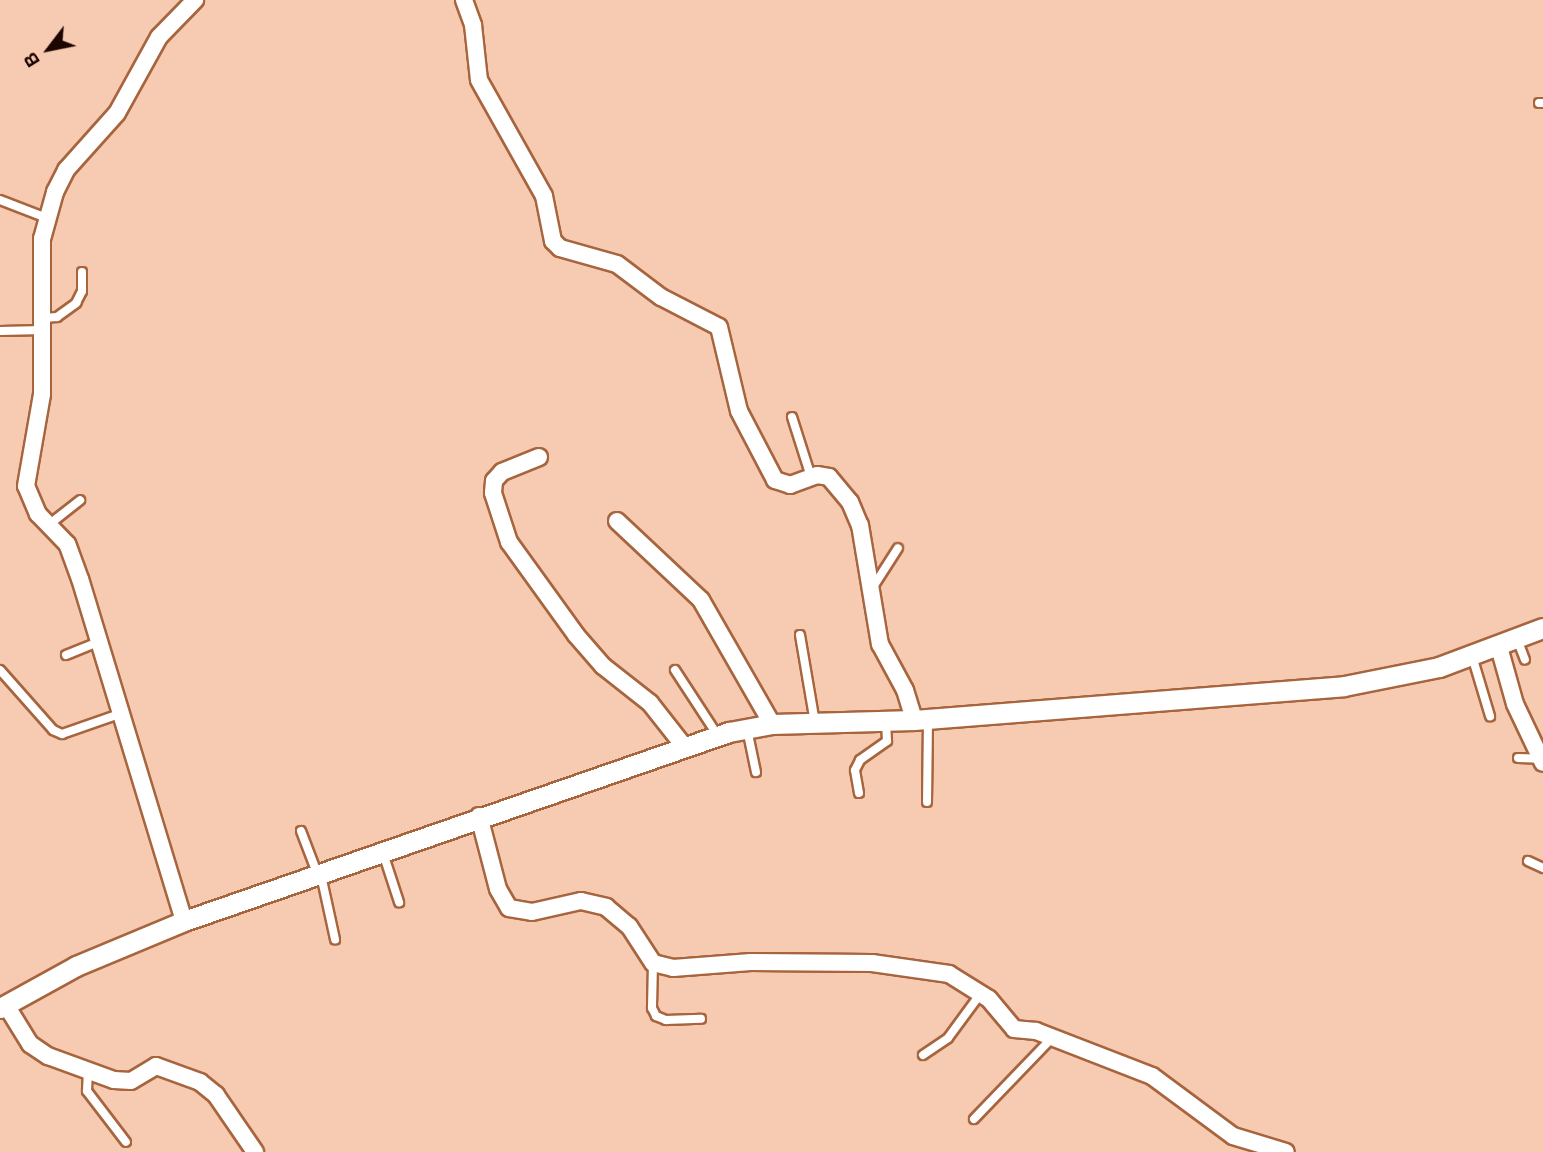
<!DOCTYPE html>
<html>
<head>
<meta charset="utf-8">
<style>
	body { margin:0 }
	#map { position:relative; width:1543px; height:1152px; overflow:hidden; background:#f7cab2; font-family:Raleway,sans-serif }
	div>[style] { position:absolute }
	.roads { filter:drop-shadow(2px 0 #a7653e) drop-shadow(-2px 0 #a7653e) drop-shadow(0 2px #a7653e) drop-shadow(0 -2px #a7653e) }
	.service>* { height:8px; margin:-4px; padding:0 4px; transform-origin:4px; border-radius:4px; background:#fff }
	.minor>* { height:16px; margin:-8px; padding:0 8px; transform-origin:8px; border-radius:8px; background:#fff }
	.tertiary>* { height:19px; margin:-9.5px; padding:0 9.5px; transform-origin:9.5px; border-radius:9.5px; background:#fff }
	span { translate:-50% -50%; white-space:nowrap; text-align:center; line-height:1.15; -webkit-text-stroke:5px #f7cab2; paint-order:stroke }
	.north { position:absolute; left:14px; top:14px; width:70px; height:70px; -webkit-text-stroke:5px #f7cab2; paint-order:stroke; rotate:238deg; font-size:19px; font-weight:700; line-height:28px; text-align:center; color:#1e0600 }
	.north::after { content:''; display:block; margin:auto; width:24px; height:32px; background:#1e0600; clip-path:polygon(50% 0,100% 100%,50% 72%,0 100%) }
</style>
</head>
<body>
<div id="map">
	<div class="roads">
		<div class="service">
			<div style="left:1539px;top:103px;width:4px"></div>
			<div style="left:0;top:200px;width:50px;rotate:21deg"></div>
			<div style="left:43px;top:318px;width:14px;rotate:-4deg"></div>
			<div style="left:57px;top:317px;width:24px;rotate:-36deg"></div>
			<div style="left:76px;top:303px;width:13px;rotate:-63deg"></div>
			<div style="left:82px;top:291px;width:19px;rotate:-90deg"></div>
			<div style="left:0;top:331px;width:44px;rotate:-1.3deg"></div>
			<div style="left:792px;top:417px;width:63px;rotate:72.4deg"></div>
			<div style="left:51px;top:523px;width:37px;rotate:-38deg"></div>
			<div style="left:873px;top:587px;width:46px;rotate:-57.3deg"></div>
			<div style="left:800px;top:635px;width:89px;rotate:80.3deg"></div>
			<div style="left:1517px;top:639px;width:22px;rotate:69deg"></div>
			<div style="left:66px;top:655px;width:35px;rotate:-22deg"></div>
			<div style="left:1472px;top:656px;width:63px;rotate:73.3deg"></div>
			<div style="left:0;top:670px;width:80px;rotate:48.5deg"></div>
			<div style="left:53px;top:730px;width:10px;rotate:24deg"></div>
			<div style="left:62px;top:734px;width:60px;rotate:-19.3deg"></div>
			<div style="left:675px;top:670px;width:79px;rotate:56.9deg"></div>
			<div style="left:747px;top:729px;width:44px;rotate:78.2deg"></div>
			<div style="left:1518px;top:758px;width:23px;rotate:2deg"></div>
			<div style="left:859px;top:793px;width:23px;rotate:-100deg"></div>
			<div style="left:855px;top:770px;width:11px;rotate:-63deg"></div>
			<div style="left:860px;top:760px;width:33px;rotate:-35deg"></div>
			<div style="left:887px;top:741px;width:21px;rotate:-93deg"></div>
			<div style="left:927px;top:802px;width:83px;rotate:-89.3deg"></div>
			<div style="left:301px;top:831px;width:45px;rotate:69.1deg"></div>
			<div style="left:383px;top:853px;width:52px;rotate:71.9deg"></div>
			<div style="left:1528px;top:861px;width:17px;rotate:25deg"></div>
			<div style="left:321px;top:875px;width:66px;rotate:77.7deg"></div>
			<div style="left:653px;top:963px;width:45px;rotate:91.3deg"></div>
			<div style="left:652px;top:1008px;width:9px;rotate:63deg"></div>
			<div style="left:656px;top:1016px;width:11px;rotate:22deg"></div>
			<div style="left:666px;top:1020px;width:35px;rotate:-2deg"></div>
			<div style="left:923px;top:1055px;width:30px;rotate:-34deg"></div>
			<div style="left:948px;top:1038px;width:56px;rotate:-53.7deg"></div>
			<div style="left:88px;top:1071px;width:20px;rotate:93deg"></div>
			<div style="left:87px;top:1091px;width:64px;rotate:52.6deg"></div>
			<div style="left:974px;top:1119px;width:110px;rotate:-46.1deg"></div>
		</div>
		<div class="minor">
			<div style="left:464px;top:0;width:27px;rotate:70deg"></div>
			<div style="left:473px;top:25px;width:55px;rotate:83.8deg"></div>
			<div style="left:479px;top:80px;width:133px;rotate:60.7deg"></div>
			<div style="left:544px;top:196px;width:46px;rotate:78.7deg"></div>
			<div style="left:553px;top:241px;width:10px;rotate:45deg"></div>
			<div style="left:560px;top:248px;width:59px;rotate:15.7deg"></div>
			<div style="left:617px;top:264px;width:55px;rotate:36.9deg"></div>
			<div style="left:661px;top:297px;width:65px;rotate:27.3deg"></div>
			<div style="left:719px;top:327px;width:86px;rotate:76.6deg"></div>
			<div style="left:739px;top:411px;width:78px;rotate:62.4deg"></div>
			<div style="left:775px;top:480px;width:16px;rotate:18deg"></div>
			<div style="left:790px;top:485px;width:29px;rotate:-20deg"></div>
			<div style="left:817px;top:475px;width:12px;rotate:9deg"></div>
			<div style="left:829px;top:477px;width:33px;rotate:50deg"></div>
			<div style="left:850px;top:502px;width:25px;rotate:67deg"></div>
			<div style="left:860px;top:525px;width:121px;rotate:80.5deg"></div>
			<div style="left:880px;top:644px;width:52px;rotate:61.5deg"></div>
			<div style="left:905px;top:690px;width:31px;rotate:73deg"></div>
			<div style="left:539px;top:457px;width:40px;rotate:158deg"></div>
			<div style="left:502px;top:472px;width:12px;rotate:132deg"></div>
			<div style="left:494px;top:481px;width:12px;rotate:95deg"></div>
			<div style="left:493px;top:493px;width:52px;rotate:71.9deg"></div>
			<div style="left:509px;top:542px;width:115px;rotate:54.2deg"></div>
			<div style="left:576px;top:635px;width:41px;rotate:48.9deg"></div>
			<div style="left:603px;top:666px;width:60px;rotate:38.2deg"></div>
			<div style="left:650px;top:703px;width:53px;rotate:51.8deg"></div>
			<div style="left:617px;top:521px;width:115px;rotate:43.2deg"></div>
			<div style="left:701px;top:600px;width:143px;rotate:60.2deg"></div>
			<div style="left:1499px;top:647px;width:59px;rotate:74.3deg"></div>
			<div style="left:1515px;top:704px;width:65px;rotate:64.6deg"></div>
			<div style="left:479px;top:816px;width:75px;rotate:75.4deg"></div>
			<div style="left:498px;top:889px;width:22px;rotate:60deg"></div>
			<div style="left:509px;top:908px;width:23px;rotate:10deg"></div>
			<div style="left:532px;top:912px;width:50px;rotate:-12.7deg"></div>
			<div style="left:581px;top:901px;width:26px;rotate:13deg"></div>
			<div style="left:606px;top:907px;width:30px;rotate:40deg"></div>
			<div style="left:629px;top:926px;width:44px;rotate:57deg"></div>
			<div style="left:653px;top:963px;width:21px;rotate:14deg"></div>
			<div style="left:673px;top:968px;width:78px;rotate:-4.4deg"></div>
			<div style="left:751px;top:962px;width:121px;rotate:0.5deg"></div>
			<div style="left:872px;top:963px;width:78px;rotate:8.1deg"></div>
			<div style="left:949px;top:974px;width:47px;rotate:32deg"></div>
			<div style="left:989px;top:999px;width:39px;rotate:50deg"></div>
			<div style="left:1014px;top:1029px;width:22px;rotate:5deg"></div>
			<div style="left:1036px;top:1031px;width:124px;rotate:21.2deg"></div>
			<div style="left:1152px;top:1076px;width:101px;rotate:36.5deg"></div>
			<div style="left:1233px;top:1136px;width:55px;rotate:16.8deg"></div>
			<div style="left:184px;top:921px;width:357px;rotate:-106.9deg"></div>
			<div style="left:80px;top:579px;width:37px;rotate:-110deg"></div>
			<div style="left:67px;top:544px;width:42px;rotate:-134deg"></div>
			<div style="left:38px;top:514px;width:30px;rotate:-113deg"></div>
			<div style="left:26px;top:486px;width:93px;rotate:-80.1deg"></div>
			<div style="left:42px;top:394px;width:155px;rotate:-90deg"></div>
			<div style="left:42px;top:239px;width:49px;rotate:-74.5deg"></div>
			<div style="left:55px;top:192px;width:25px;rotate:-63deg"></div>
			<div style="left:66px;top:170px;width:76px;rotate:-48.2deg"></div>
			<div style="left:117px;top:113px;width:87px;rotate:-61.1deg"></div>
			<div style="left:159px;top:37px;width:52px;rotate:-45.8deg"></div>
			<div style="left:6px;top:1005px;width:46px;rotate:58.4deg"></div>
			<div style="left:30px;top:1044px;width:22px;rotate:34deg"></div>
			<div style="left:48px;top:1056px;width:70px;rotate:20deg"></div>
			<div style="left:114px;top:1080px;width:17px;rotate:3deg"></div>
			<div style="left:131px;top:1081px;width:29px;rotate:-31deg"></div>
			<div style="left:156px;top:1066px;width:47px;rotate:20deg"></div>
			<div style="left:200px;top:1082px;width:21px;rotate:39deg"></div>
			<div style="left:216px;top:1095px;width:69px;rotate:55.6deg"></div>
		</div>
		<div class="tertiary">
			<div style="left:0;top:1008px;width:87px;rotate:-28.9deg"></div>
			<div style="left:76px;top:966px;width:117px;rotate:-22.6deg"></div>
			<div style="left:184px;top:921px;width:577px;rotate:-19.13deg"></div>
			<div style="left:729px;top:732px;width:44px;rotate:-10.5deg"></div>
			<div style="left:772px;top:724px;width:142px;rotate:-1.6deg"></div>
			<div style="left:914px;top:720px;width:431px;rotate:-4.5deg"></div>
			<div style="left:1344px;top:686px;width:97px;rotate:-11.3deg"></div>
			<div style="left:1439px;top:667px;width:111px;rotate:-20.6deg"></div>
		</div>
	</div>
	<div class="north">B</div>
</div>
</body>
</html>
